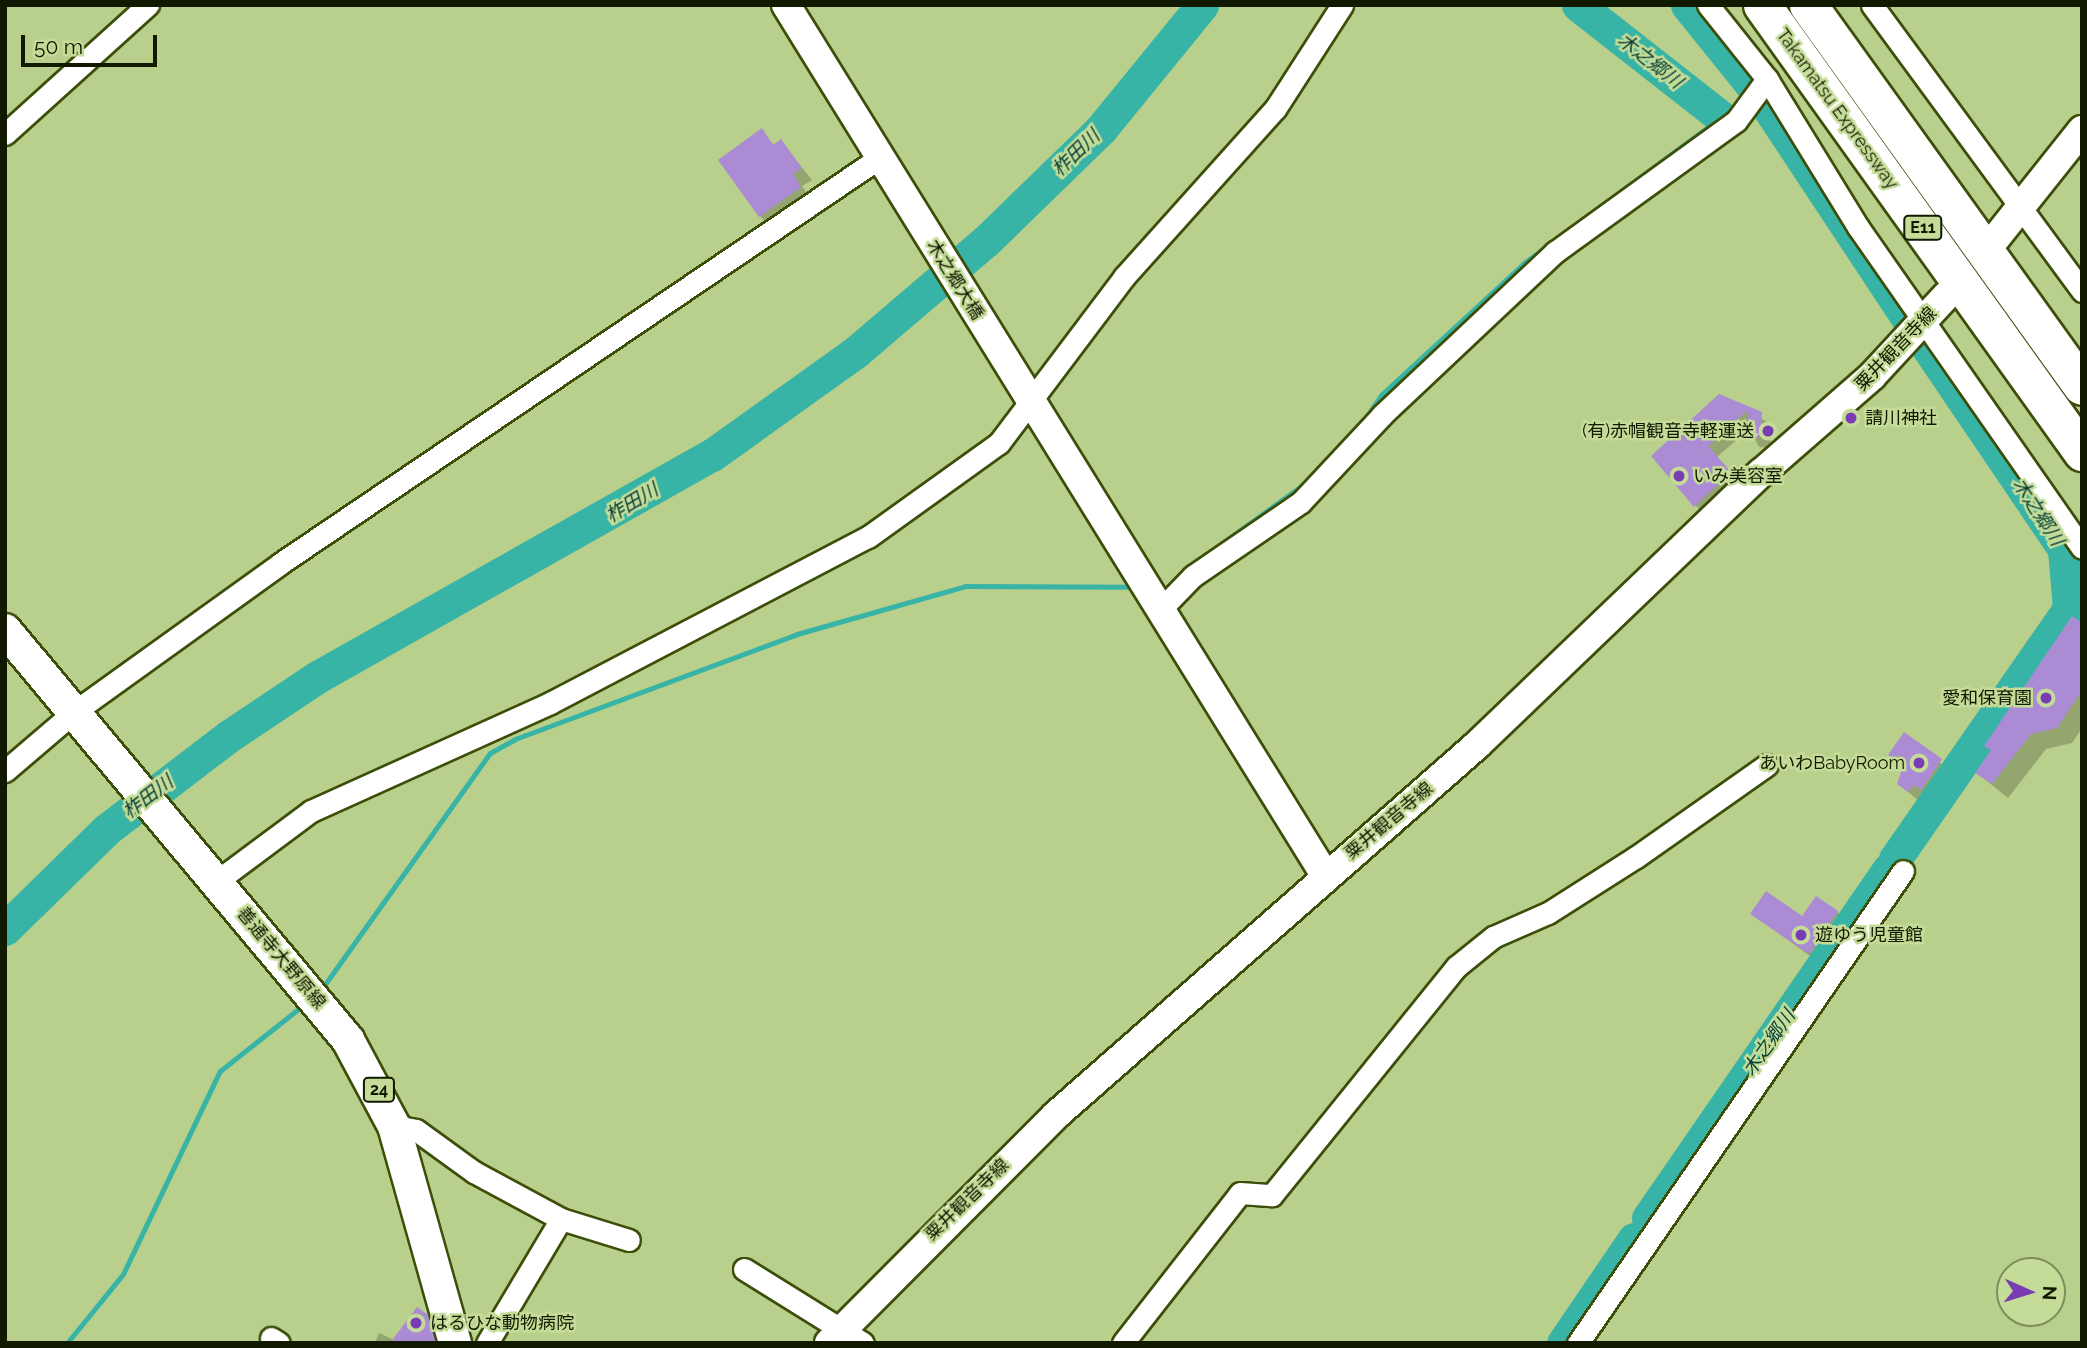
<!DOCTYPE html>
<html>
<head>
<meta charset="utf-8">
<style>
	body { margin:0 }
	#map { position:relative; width:2087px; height:1348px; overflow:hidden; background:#b9cf8c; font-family:Raleway,"Noto Sans JP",sans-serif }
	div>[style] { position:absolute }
	.shadow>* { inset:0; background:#0003 }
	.stream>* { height:5px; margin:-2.5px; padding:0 2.5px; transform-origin:2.5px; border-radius:2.5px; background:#37b4a5 }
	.river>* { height:33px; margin:-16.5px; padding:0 16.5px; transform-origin:16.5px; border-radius:16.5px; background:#37b4a5 }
	.building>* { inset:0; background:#aa8bd4 }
	.roads { filter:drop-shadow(2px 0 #3d4e09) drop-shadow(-2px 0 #3d4e09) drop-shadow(0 2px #3d4e09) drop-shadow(0 -2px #3d4e09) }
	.street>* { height:21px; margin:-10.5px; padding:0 10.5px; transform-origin:10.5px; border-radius:10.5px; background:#fff }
	.secondary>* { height:28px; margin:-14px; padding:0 14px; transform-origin:14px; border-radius:14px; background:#fff }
	.primary>* { height:32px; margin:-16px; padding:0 16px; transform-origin:16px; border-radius:16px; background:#fff }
	.highway>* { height:37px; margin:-18.5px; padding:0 18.5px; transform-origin:18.5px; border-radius:18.5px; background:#fff }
	.dots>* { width:19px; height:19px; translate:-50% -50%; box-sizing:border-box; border:4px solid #c5dc98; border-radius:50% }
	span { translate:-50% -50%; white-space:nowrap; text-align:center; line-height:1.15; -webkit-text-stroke:5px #c5dc98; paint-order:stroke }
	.shield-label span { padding:2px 5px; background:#c5dc98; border:2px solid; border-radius:5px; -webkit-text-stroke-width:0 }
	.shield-label { font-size:16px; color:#121901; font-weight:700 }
	.street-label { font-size:18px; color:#121901 }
	.poi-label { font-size:18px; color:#121901 }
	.left { translate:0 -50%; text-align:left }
	.right { translate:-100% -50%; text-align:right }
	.water-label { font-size:19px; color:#063f39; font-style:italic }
	.frame { position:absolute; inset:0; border:7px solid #121901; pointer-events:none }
	.north { position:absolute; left:1996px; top:1257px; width:70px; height:70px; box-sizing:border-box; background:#c5dc98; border:2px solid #7d8e5c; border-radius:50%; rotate:93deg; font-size:19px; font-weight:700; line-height:28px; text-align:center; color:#121901 }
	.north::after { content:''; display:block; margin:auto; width:24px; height:32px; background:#783db3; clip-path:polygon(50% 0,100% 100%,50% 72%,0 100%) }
	.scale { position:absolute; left:21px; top:35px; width:136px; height:32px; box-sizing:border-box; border:4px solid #121901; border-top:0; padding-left:9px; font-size:21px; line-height:24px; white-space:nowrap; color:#121901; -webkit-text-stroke:5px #c5dc98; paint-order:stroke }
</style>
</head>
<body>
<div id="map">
	<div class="shadow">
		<div style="clip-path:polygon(761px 131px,775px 146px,781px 142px,812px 180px,802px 186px,811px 199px,771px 227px,760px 216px)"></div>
		<div style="clip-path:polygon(1720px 396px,1771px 424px,1770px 448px,1759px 447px,1749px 429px,1717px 457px,1740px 483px,1705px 516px,1653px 456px)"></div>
		<div style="clip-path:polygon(2082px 625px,2082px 728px,2072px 743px,2046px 749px,2008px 798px,1977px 773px,1992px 751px,1987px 746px)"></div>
		<div style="clip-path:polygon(1904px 735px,1952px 772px,1933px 800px,1925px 794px,1920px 802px,1899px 784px,1904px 769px,1890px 755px)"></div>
		<div style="clip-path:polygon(1837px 912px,1848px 923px,1821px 964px,1752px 914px,1803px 918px)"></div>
		<div style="clip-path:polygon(427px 1316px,440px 1343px,375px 1343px,379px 1333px,394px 1340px)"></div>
	</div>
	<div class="stream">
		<div style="left:1365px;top:419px;width:29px;rotate:-56deg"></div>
		<div style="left:1381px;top:395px;width:195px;rotate:-42.7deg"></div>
		<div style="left:1524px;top:263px;width:245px;rotate:-36.5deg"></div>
		<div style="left:1204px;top:556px;width:127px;rotate:-35.7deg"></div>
		<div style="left:323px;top:987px;width:287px;rotate:-54.5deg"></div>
		<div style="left:490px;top:753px;width:29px;rotate:-29deg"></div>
		<div style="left:515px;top:739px;width:301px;rotate:-20.4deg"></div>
		<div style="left:797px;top:634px;width:175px;rotate:-15.9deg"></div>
		<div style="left:965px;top:586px;width:164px;rotate:0.3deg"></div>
		<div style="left:67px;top:1343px;width:89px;rotate:-50.9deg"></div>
		<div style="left:123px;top:1274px;width:225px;rotate:-64.5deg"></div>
		<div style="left:220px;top:1071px;width:105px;rotate:-38.4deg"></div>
	</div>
	<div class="river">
		<div style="left:1578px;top:5px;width:182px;rotate:38.1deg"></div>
		<div style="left:1687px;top:5px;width:107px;rotate:51.1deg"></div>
		<div style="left:1763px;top:100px;width:263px;rotate:56.5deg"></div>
		<div style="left:1895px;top:859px;width:305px;rotate:-55.2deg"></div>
		<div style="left:2069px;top:609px;width:60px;rotate:-94.8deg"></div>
		<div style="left:2064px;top:549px;width:244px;rotate:-124.1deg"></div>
		<div style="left:5px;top:929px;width:141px;rotate:-44.4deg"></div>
		<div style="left:106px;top:830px;width:155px;rotate:-37.4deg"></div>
		<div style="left:229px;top:736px;width:108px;rotate:-33.7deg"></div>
		<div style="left:319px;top:676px;width:451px;rotate:-29.4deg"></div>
		<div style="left:712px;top:455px;width:178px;rotate:-35.6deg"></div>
		<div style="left:857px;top:351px;width:170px;rotate:-40.5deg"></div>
		<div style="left:986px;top:241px;width:161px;rotate:-44.2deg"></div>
		<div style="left:1101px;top:129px;width:160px;rotate:-50.8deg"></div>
		<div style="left:1648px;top:1218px;width:424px;rotate:-55.4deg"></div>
		<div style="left:1563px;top:1343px;width:126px;rotate:-55.7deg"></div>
	</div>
	<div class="building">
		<div style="clip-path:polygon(762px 128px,773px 145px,781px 139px,802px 168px,793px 174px,801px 187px,759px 217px,718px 160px)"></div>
		<div style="clip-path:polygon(1719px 394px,1762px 412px,1760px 438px,1747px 438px,1748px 410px,1708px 446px,1731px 472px,1694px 507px,1651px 456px)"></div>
		<div style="clip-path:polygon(2072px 616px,2082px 623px,2082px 690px,2057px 728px,2031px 734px,1992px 784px,1975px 773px,1991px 750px,1984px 746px)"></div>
		<div style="clip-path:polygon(1904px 732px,1942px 759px,1921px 790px,1914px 785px,1908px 792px,1897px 784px,1903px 766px,1888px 755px)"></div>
		<div style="clip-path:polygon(1766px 891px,1802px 916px,1816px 896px,1838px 911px,1809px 954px,1750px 914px)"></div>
		<div style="clip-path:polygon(417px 1307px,428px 1315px,436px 1343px,390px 1343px)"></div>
	</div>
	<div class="roads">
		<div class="street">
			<div style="left:1708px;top:5px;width:95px;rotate:51.4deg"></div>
			<div style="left:1767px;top:79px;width:174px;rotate:58.4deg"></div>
			<div style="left:1858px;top:227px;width:391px;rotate:55.1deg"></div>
			<div style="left:1872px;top:5px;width:355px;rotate:53.7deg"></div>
			<div style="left:5px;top:134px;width:193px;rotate:-42.1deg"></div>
			<div style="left:1160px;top:610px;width:47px;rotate:-45.9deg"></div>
			<div style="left:1193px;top:576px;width:131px;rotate:-34.4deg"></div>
			<div style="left:1301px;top:502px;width:119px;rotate:-47deg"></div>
			<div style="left:1382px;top:415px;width:238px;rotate:-43.3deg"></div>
			<div style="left:1555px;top:252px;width:223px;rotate:-35.9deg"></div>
			<div style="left:1736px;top:121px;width:52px;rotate:-53.6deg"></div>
			<div style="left:5px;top:771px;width:91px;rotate:-40.5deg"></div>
			<div style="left:74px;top:712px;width:255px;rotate:-35.7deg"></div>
			<div style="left:281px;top:563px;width:722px;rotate:-34.11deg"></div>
			<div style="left:217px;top:881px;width:117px;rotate:-36.7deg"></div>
			<div style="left:311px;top:811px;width:262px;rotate:-24.3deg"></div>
			<div style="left:550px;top:703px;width:359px;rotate:-27.6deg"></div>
			<div style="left:868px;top:537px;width:161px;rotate:-35.7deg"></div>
			<div style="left:999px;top:443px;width:208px;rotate:-53deg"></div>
			<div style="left:1124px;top:277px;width:226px;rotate:-48.1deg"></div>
			<div style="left:1275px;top:109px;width:124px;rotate:-57.2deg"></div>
			<div style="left:394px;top:1126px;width:22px;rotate:10deg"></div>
			<div style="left:416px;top:1130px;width:72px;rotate:35.9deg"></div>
			<div style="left:474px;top:1172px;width:99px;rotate:28.4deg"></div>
			<div style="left:561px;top:1219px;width:71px;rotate:17.2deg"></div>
			<div style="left:744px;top:1269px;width:140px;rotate:31.9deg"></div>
			<div style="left:271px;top:1338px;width:9px;rotate:32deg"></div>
			<div style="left:487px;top:1343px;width:144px;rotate:-59.2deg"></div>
			<div style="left:1123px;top:1343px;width:190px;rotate:-52deg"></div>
			<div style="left:1240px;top:1193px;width:32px;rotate:4deg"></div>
			<div style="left:1272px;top:1195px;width:293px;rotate:-51.1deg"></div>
			<div style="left:1456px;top:967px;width:48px;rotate:-39deg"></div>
			<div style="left:1493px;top:937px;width:60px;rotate:-23.6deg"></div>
			<div style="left:1548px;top:913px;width:104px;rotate:-32.5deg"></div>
			<div style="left:1636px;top:857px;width:160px;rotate:-35.1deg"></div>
			<div style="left:1578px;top:1343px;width:573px;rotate:-55.45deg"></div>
		</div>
		<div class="secondary">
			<div style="left:786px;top:5px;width:1023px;rotate:58.22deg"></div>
			<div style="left:1996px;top:238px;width:138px;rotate:-51.5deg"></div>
			<div style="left:829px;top:1343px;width:322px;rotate:-45.1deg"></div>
			<div style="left:1056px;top:1115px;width:560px;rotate:-41.31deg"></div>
			<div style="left:1477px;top:745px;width:393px;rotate:-43.8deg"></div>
			<div style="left:1761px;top:473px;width:147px;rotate:-41.1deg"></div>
			<div style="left:1872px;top:376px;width:109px;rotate:-47.2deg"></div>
		</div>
		<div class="primary">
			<div style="left:5px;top:630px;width:535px;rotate:50.08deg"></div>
			<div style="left:348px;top:1040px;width:98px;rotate:61.9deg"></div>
			<div style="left:394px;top:1126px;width:225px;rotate:74.3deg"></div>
		</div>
		<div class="highway">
			<div style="left:1762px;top:5px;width:550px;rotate:54.4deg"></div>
			<div style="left:1808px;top:5px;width:469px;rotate:54.3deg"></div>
		</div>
	</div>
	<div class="dots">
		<div style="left:1851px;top:418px;background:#783db3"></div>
		<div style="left:1768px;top:431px;background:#783db3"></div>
		<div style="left:1679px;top:476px;background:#783db3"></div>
		<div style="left:2046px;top:698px;background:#783db3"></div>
		<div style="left:1919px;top:763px;background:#783db3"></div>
		<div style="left:1801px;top:935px;background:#783db3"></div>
		<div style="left:416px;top:1323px;background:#783db3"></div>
	</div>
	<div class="shield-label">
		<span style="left:1923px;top:228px">E11</span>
		<span style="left:379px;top:1090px">24</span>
	</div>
	<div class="street-label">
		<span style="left:1837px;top:109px;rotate:54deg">Takamatsu Expressway</span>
		<span style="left:955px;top:280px;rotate:58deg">木之郷大橋</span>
		<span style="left:1896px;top:349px;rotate:-46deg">粟井観音寺線</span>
		<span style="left:1389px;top:821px;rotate:-40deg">粟井観音寺線</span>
		<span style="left:281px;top:958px;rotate:50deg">善通寺大野原線</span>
		<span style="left:967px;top:1200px;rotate:-44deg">粟井観音寺線</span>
	</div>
	<div class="poi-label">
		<span class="left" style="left:1865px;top:418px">請川神社</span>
		<span class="right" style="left:1754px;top:431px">(有)赤帽観音寺軽運送</span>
		<span class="left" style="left:1693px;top:476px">いみ美容室</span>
		<span class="right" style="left:2032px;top:698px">愛和保育園</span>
		<span class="right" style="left:1905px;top:763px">あいわBabyRoom</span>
		<span class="left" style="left:1815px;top:935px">遊ゆう児童館</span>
		<span class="left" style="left:430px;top:1323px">はるひな動物病院</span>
	</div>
	<div class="water-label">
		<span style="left:1650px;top:61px;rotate:38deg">木之郷川</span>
		<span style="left:1076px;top:153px;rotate:-44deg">柞田川</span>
		<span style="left:632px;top:503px;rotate:-31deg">柞田川</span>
		<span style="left:2038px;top:512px;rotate:57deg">木之郷川</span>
		<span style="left:148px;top:797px;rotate:-37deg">柞田川</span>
		<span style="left:1769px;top:1043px;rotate:-55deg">木之郷川</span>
	</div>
	<div class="frame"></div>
	<div class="north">N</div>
	<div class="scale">50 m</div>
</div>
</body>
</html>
